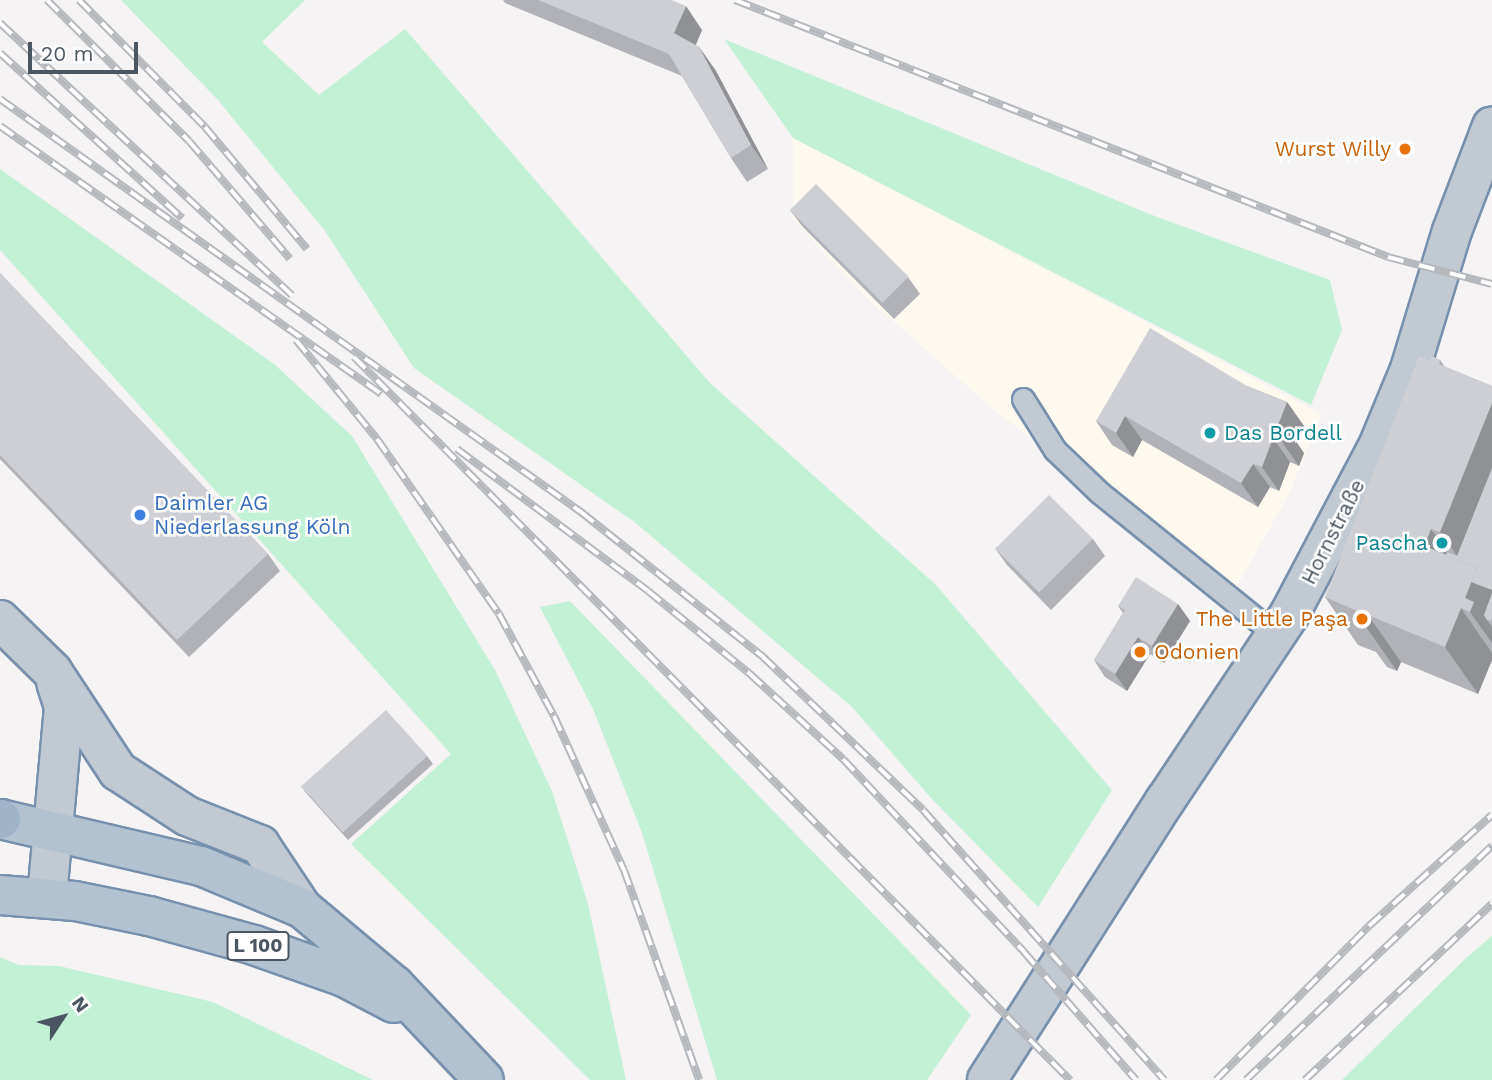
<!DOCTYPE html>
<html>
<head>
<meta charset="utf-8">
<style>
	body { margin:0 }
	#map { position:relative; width:1492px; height:1080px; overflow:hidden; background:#f5f3f3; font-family:"Work Sans",sans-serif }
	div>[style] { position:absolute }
	.commercial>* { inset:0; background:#fdf9ef }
	.green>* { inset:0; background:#c3f1d5 }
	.roads { filter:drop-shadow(2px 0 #7690ad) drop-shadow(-2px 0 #7690ad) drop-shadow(0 2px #7690ad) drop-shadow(0 -2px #7690ad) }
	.service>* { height:21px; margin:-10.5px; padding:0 10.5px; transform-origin:10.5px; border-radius:10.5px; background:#c1cad2 }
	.minor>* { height:38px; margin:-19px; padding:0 19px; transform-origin:19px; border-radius:19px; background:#c1cad2 }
	.tertiary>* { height:38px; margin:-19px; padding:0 19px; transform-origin:19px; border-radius:19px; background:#c1cad2 }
	.primary>* { height:38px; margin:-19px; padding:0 19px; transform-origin:19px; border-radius:19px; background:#b3c2d1 }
	.trunk>* { height:38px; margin:-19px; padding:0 19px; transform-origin:19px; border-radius:19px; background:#9fb4c9 }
	.rail>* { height:8px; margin-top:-4px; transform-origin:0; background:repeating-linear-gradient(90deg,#fff 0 16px,#b5b8bd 0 32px); box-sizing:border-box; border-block:2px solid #b5b8bd }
	.wall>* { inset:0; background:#b0b2b7 }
	.shaded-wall>* { inset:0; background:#909195 }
	.building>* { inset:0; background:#cdcfd5; transform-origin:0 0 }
	.dots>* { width:19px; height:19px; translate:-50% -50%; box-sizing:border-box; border:4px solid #fff; border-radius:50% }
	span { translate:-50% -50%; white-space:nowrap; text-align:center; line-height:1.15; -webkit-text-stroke:5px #fff; paint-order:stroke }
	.shield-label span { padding:2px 5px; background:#fff; border:2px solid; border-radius:5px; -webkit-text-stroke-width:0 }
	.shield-label { font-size:19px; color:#4a5661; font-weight:700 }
	.food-label { font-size:21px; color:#c56008 }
	.right { translate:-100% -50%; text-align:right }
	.left { translate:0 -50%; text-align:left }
	.culture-label { font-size:21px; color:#0d838f }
	.shop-label { font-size:21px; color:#366cbe }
	.street-label { font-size:21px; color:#4a5661 }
	.north { position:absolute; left:28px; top:982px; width:70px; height:70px; -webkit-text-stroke:5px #fff; paint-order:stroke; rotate:54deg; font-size:19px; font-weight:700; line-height:28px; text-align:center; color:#4a5661 }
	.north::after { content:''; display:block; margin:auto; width:24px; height:32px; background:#4a5661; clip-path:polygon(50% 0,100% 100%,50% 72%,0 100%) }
	.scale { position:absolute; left:28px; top:42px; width:110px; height:32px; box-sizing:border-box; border:4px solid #4a5661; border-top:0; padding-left:9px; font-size:21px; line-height:24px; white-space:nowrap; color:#4a5661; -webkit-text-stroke:5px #fff; paint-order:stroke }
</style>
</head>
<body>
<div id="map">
	<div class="commercial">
		<div style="clip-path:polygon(793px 138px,1322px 414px,1289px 494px,1235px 590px,995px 411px,866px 297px,793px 219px)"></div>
	</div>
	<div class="green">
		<div style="clip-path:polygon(121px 0,305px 0,262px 42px,319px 95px,405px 29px,710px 383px,935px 584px,1112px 790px,1038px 907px,930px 797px,852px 707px,637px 524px,414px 368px,325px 231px,218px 100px)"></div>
		<div style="clip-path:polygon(724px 39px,1157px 217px,1330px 280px,1342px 330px,1311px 405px,793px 138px)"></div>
		<div style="clip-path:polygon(0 169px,274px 364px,352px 436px,495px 670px,552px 791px,588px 904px,626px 1080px,590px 1080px,351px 844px,451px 754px,0 250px)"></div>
		<div style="clip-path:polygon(570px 601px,971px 1015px,927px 1080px,717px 1080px,642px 833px,593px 709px,540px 607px)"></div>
		<div style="clip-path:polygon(1492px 936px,1492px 1080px,1342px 1080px,1465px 959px)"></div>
		<div style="clip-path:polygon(0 957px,19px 965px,59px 966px,213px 1002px,373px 1080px,0 1080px)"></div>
	</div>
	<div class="roads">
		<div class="service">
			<div style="left:1023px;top:399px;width:60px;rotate:57.9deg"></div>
			<div style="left:1055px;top:450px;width:62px;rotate:43.7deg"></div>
			<div style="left:1100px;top:493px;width:226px;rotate:38.9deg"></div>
		</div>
		<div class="minor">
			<div style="left:0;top:620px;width:73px;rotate:44.4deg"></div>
			<div style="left:52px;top:671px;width:120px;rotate:56.6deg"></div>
			<div style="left:118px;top:771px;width:82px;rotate:33.1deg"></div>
			<div style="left:187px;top:816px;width:79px;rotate:21.7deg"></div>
			<div style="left:260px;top:845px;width:76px;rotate:56.3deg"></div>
			<div style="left:47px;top:897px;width:191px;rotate:-84.9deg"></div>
			<div style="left:64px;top:707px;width:25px;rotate:-108deg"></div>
		</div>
		<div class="tertiary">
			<div style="left:987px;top:1080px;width:331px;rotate:-57.5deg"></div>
			<div style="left:1165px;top:801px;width:224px;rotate:-56.3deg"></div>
			<div style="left:1289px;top:615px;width:193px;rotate:-62.2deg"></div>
			<div style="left:1379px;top:444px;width:81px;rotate:-67.5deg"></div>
			<div style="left:1410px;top:369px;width:144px;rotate:-73.1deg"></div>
			<div style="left:1452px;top:231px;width:112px;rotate:-69.1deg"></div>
		</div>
		<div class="primary">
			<div style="left:0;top:819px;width:206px;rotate:13.2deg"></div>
			<div style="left:201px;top:866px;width:109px;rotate:22.6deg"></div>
			<div style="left:302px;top:908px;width:121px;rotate:40deg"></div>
			<div style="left:395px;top:986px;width:129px;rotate:46.6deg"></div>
			<div style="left:0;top:895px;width:75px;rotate:4.6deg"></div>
			<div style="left:75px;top:901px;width:76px;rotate:11.5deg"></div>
			<div style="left:149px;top:916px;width:109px;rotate:15.4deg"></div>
			<div style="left:254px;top:945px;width:96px;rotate:19.6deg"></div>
			<div style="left:344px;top:977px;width:56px;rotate:27.5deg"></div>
		</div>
		<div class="trunk">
			<div style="left:0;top:819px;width:1px"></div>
		</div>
	</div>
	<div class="rail">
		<div style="left:47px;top:0;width:200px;rotate:44.8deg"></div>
		<div style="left:189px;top:141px;width:155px;rotate:49.4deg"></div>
		<div style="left:79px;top:0;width:179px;rotate:45.2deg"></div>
		<div style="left:205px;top:127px;width:159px;rotate:50.1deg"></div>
		<div style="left:735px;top:0;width:702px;rotate:21.48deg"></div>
		<div style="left:1388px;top:257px;width:107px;rotate:14.6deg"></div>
		<div style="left:0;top:23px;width:399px;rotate:43deg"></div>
		<div style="left:0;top:53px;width:246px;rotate:42.2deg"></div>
		<div style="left:0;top:99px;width:713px;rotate:35.41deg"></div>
		<div style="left:581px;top:512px;width:233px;rotate:38.5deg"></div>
		<div style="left:763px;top:657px;width:221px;rotate:43.7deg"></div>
		<div style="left:923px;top:810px;width:362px;rotate:48.2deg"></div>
		<div style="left:0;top:126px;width:466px;rotate:35.1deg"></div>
		<div style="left:296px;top:340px;width:128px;rotate:50.7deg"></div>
		<div style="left:377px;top:439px;width:213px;rotate:55.1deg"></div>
		<div style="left:499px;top:614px;width:116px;rotate:61.7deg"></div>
		<div style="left:554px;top:716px;width:169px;rotate:65.6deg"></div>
		<div style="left:624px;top:870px;width:223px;rotate:70.3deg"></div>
		<div style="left:354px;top:357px;width:1018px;rotate:45.28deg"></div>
		<div style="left:457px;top:449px;width:238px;rotate:36.6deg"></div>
		<div style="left:648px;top:591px;width:132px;rotate:39.1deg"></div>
		<div style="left:750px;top:674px;width:126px;rotate:42.4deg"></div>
		<div style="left:843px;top:759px;width:265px;rotate:46.8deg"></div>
		<div style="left:1024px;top:952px;width:170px;rotate:48.8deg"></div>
		<div style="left:1216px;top:1080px;width:217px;rotate:-45.2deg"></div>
		<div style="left:1369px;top:926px;width:166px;rotate:-42.1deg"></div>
		<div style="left:1246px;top:1080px;width:340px;rotate:-43.6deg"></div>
		<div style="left:1305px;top:1080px;width:257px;rotate:-43.3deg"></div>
	</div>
	<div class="wall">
		<div style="clip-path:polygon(503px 0,671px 0,702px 30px,696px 45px,699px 47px,716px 71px,768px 169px,747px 182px,731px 158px,682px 76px,505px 3px)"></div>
		<div style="clip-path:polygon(790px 210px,908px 277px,920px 294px,894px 319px,802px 226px)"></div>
		<div style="clip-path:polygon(0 273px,268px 554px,280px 571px,189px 657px,0 459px)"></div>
		<div style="clip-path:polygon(1440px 360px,1445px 367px,1492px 386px,1492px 660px,1478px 694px,1401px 662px,1397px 671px,1387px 667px,1376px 652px,1358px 645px,1325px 597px,1430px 361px)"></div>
		<div style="clip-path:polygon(1247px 386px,1287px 402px,1304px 426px,1297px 443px,1304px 453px,1299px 466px,1290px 462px,1279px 491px,1270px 487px,1258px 507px,1142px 440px,1133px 457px,1112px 445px,1096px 421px)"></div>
		<div style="clip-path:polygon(1093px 539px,1105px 556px,1051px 610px,1007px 565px,995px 548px)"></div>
		<div style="clip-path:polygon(1178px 604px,1190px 621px,1164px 663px,1150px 654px,1127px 691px,1105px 677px,1094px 660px,1123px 613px,1118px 606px)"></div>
		<div style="clip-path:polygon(427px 756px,433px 764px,348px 840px,307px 794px,301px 786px)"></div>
	</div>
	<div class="shaded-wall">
		<div style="clip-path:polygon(686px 6px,702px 30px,690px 57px,674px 33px)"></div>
		<div style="clip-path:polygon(699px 47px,716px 71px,768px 169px,751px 145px)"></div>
		<div style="clip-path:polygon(1287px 402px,1304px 426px,1297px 443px,1304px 453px,1299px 466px,1282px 442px,1278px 425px)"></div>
		<div style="clip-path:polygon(1492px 403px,1492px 619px,1486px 619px,1492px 627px,1492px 643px,1470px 612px,1465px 598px,1473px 578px,1440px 532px)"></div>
		<div style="clip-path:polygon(1125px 416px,1142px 440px,1133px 457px,1116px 433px)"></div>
		<div style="clip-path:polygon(1273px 438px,1290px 462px,1279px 491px,1262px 467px)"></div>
		<div style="clip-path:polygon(1253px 464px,1270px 487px,1258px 507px,1241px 483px)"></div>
		<div style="clip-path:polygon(1431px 529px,1464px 576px,1424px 546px)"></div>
		<div style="clip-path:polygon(1178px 604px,1190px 621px,1164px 663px,1152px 646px)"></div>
		<div style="clip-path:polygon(1461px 608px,1492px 653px,1492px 660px,1478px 694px,1445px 647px)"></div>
		<div style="clip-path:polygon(1368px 615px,1401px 662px,1397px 671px,1364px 624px)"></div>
		<div style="clip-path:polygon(1138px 637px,1150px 654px,1127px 691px,1115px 674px)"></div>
	</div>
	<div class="building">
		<div style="clip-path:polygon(538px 0,671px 0,686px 6px,674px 33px,699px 47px,751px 145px,731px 158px,669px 54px)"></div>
		<div style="left:816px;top:184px;width:131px;height:37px;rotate:45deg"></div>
		<div style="clip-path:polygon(0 273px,268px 554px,177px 640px,0 455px)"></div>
		<div style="clip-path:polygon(1150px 328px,1247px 386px,1287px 402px,1278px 425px,1287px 429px,1282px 442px,1273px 438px,1262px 467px,1253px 464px,1241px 483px,1125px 416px,1116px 433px,1096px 421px)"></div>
		<div style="clip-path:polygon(1419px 356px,1430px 361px,1432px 356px,1440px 360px,1439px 364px,1492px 386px,1492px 403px,1440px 532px,1431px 529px,1424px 546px,1477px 567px,1465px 598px,1474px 602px,1470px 612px,1461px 608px,1445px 647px,1368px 615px,1364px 624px,1354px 620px,1357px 611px,1325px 597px)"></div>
		<div style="clip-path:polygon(1492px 468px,1492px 590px,1471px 582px,1477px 567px,1446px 555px,1447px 552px,1457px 556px)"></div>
		<div style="left:1049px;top:495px;width:62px;height:76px;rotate:45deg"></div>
		<div style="clip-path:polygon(1136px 577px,1178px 604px,1152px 646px,1138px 637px,1115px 674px,1094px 660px,1125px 610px,1118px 606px)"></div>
		<div style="clip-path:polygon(1492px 593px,1492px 619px,1490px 621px,1486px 619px,1484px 615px)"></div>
		<div style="left:386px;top:710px;width:62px;height:114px;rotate:48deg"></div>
	</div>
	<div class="dots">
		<div style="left:1405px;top:149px;background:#e8710a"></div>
		<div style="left:1210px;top:433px;background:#0f9aa8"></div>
		<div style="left:140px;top:515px;background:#3f7fe0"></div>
		<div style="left:1442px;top:543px;background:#0f9aa8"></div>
		<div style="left:1362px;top:619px;background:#e8710a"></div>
		<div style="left:1140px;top:652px;background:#e8710a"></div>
	</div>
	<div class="shield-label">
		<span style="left:258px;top:946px">L 100</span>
	</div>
	<div class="food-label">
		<span class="right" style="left:1391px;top:149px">Wurst Willy</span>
		<span class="right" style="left:1348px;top:619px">The Little Paşa</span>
		<span class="left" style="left:1154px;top:652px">Odonien</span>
	</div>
	<div class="culture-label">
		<span class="left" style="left:1224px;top:433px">Das Bordell</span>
		<span class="right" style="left:1428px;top:543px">Pascha</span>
	</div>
	<div class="shop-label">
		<span class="left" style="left:154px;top:515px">Daimler AG<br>Niederlassung Köln</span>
	</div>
	<div class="street-label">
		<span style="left:1333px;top:532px;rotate:-63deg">Hornstraße</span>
	</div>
	<div class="north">N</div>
	<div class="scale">20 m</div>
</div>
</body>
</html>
